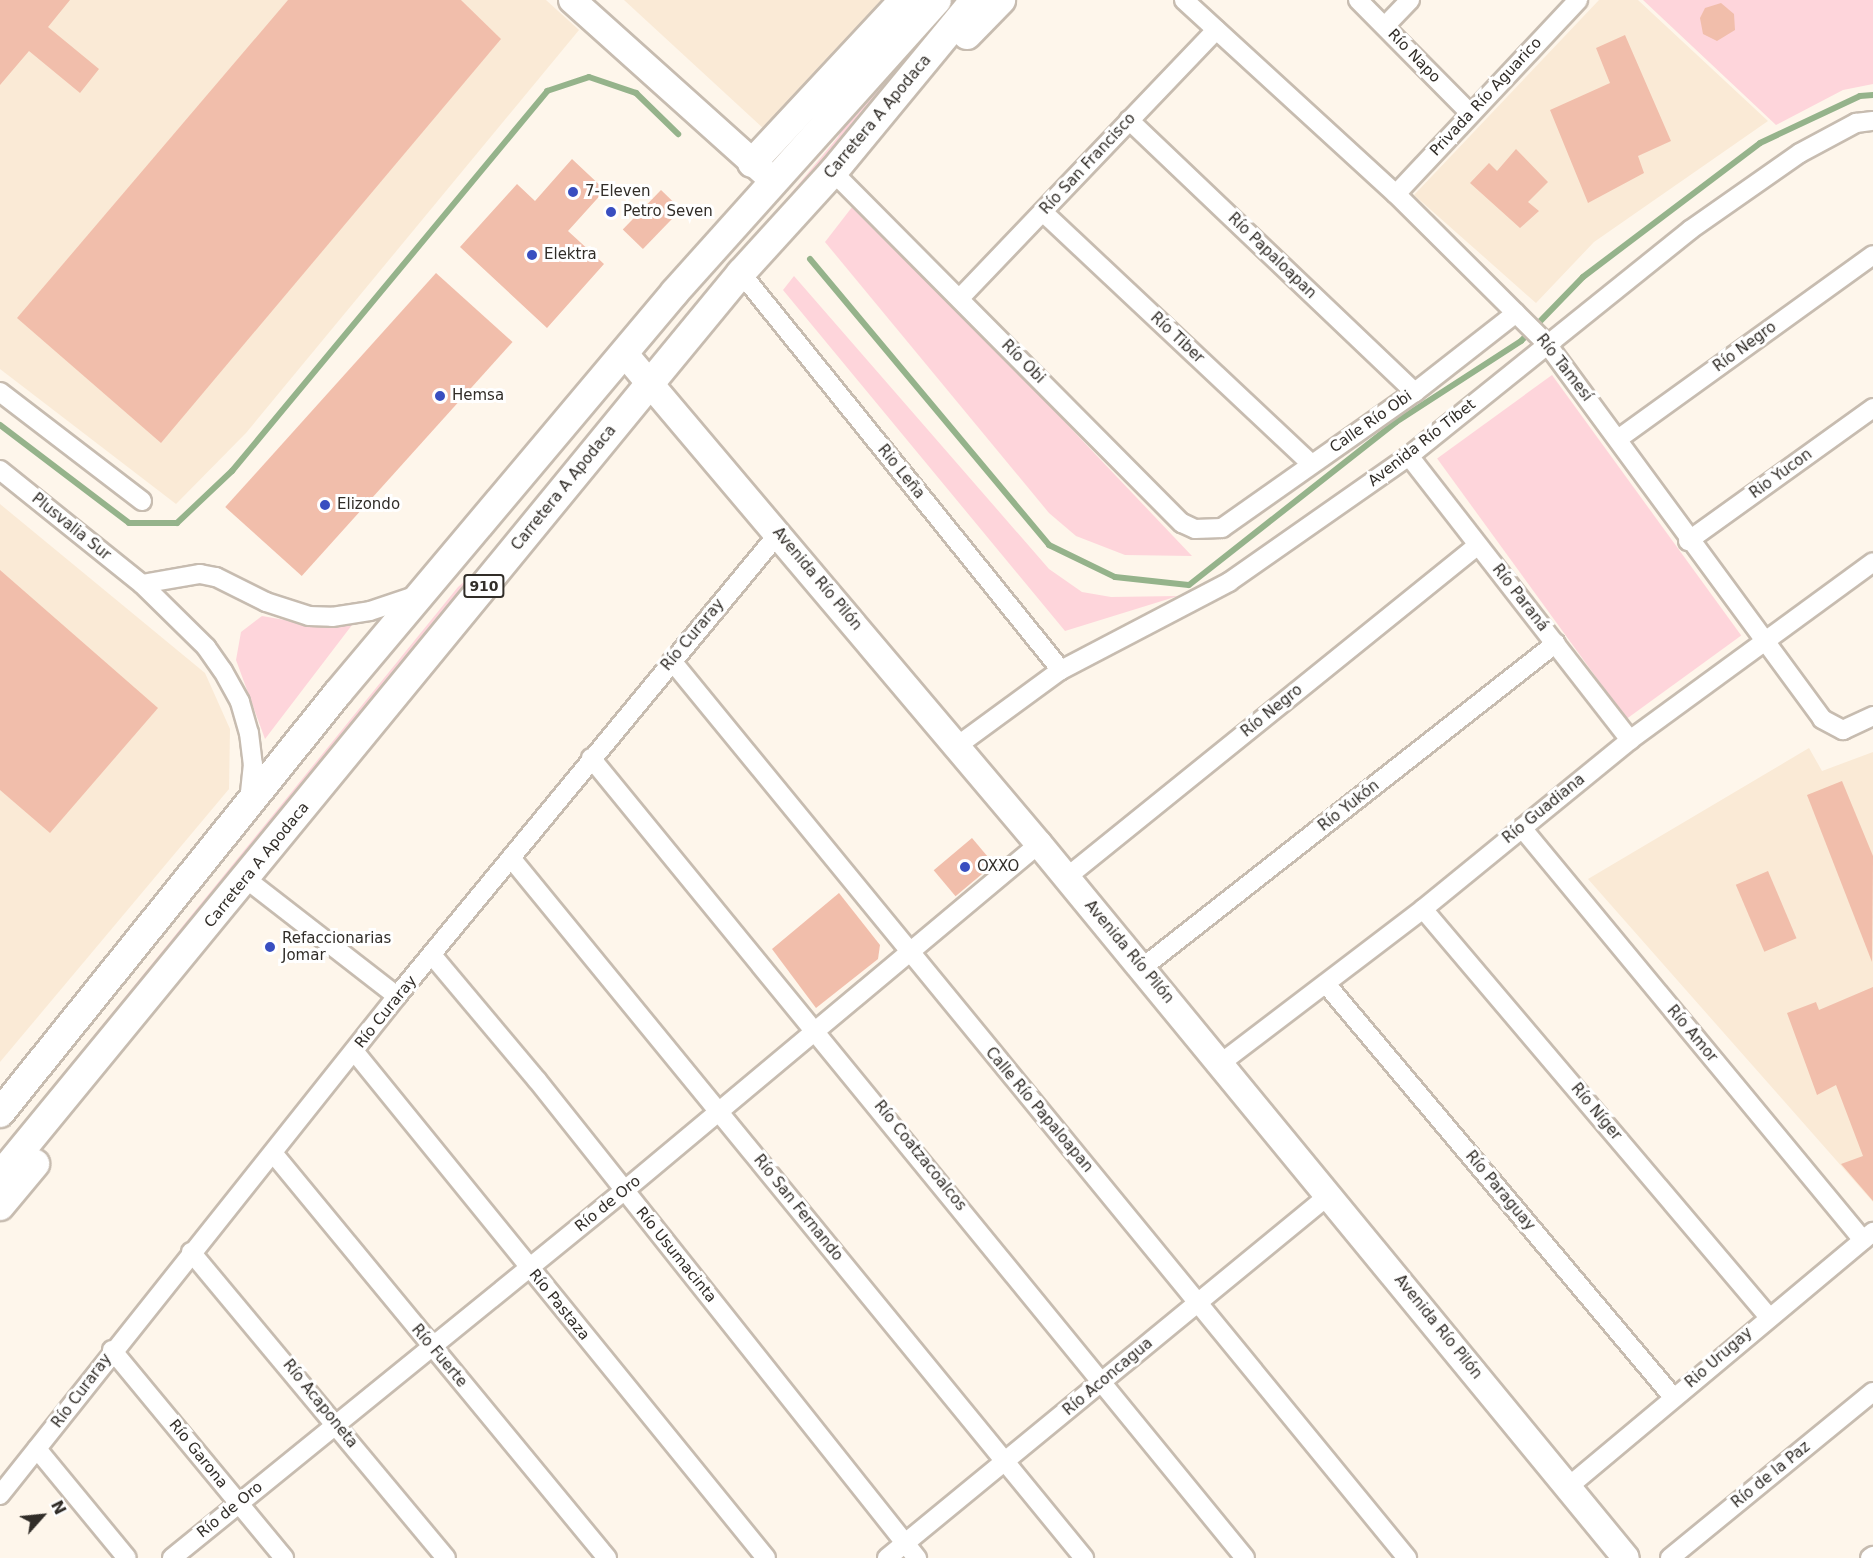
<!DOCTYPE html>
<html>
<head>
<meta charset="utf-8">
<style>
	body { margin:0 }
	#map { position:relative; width:1873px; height:1558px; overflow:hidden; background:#fef6eb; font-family:"DejaVu Sans",sans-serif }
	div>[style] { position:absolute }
	.built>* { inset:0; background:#faead6 }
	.green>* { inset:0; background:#fed5db; transform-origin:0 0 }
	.stream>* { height:6px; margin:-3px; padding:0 3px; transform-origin:3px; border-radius:3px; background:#95b38b }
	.building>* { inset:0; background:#f1beab; transform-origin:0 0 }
	.roads { filter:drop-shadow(2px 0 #c7bcb0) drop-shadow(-2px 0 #c7bcb0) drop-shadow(0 2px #c7bcb0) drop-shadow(0 -2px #c7bcb0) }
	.street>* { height:18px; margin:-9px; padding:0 9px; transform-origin:9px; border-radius:9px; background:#fff }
	.secondary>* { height:26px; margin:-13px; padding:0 13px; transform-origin:13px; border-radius:13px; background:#fff }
	.primary>* { height:28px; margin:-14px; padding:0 14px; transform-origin:14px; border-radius:14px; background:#fff }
	.dots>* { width:16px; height:16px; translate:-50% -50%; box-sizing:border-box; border:3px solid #fff; border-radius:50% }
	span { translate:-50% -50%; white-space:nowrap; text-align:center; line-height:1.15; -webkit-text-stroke:6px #fff; paint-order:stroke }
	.shield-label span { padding:2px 4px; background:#fff; border:2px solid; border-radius:4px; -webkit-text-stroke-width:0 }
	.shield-label { font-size:14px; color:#312d28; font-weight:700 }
	.street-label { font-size:15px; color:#312d28 }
	.poi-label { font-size:15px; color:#312d28 }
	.left { translate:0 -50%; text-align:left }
	.north { position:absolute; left:12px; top:1486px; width:60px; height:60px; -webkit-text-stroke:4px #fff; paint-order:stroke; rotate:63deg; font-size:16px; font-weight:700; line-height:24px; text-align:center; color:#312d28 }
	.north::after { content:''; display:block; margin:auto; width:21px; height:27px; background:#312d28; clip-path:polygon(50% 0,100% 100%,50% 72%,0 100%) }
</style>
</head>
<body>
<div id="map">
	<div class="built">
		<div style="clip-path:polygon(0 0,546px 0,579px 30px,246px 433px,176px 504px,0 369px)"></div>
		<div style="clip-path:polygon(624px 0,904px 0,776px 140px)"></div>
		<div style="clip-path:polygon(1599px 0,1638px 0,1768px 121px,1594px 242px,1536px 303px,1414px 195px)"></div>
		<div style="clip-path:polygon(0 504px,205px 673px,230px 729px,229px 789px,0 1062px)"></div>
		<div style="clip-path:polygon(1809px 748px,1822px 771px,1873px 752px,1873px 1202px,1588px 879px)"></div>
	</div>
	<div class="green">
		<div style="clip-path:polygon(946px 0,966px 0,678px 338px,684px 322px,838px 137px,848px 114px)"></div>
		<div style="clip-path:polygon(1643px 0,1873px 0,1873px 84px,1843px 90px,1776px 125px)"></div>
		<div style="clip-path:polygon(856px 202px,1192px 556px,1125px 555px,1076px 536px,1049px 513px,825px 242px)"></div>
		<div style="clip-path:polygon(794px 276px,1049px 569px,1082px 592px,1111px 597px,1178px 596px,1065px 631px,783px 290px)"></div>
		<div style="left:1552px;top:375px;width:322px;height:142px;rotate:54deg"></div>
		<div style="clip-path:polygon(496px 554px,0 1166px,0 1151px,458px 587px)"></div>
		<div style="clip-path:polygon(262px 616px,325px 627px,352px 625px,265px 739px,236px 660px,241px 632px)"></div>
	</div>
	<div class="stream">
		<div style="left:810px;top:259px;width:373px;rotate:50.1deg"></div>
		<div style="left:1049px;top:545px;width:73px;rotate:25.9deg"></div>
		<div style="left:1115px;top:577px;width:74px;rotate:6.2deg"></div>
		<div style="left:1189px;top:585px;width:263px;rotate:-38.2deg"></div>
		<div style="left:1396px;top:422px;width:149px;rotate:-32.9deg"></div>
		<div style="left:1521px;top:341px;width:89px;rotate:-45.9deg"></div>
		<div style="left:1583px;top:277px;width:222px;rotate:-37.1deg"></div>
		<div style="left:1760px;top:143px;width:110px;rotate:-25.2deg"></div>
		<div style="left:1860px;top:96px;width:13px;rotate:-4deg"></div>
		<div style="left:0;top:425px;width:162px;rotate:37.2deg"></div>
		<div style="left:129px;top:523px;width:48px"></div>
		<div style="left:177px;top:523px;width:76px;rotate:-43.4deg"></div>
		<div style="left:232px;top:471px;width:494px;rotate:-50.3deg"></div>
		<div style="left:547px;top:91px;width:44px;rotate:-18.4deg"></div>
		<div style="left:589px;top:77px;width:50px;rotate:18.8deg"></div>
		<div style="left:636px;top:93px;width:59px;rotate:44.3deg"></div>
	</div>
	<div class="building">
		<div style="clip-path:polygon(0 0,70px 0,48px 27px,99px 69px,80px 93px,29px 51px,0 85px)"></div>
		<div style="clip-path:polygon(288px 0,461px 0,501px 39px,161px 443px,17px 318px)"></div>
		<div style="clip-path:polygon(1721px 3px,1734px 14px,1735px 30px,1717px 41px,1703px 34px,1700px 18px,1705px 8px)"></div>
		<div style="clip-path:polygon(1625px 35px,1671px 141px,1638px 156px,1644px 173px,1588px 203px,1550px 110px,1610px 83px,1596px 48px)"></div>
		<div style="clip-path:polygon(1516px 149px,1548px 182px,1528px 202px,1539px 211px,1520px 228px,1470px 183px,1489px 163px,1497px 171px)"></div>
		<div style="clip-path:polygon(572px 159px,605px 190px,568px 231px,604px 264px,547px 328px,460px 247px,517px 184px,535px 201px)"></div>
		<div style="left:661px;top:190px;width:28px;height:55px;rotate:44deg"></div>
		<div style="left:436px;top:273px;width:103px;height:315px;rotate:42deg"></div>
		<div style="clip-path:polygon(0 570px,158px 708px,50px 833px,0 790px)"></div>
		<div style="clip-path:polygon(1842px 781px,1873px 856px,1872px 962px,1807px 795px)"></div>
		<div style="left:972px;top:838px;width:34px;height:50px;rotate:50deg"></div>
		<div style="left:1768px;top:871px;width:73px;height:35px;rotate:67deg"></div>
		<div style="clip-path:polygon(839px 893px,880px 945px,878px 959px,816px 1008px,772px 949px)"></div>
		<div style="clip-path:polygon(1873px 987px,1873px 1201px,1841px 1164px,1863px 1156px,1836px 1085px,1817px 1095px,1787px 1013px,1816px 1002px,1819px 1010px)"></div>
	</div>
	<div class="roads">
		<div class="street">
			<div style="left:1184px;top:0;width:287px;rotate:42.5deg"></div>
			<div style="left:1396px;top:194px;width:213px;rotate:44.8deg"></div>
			<div style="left:1547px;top:344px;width:465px;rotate:53.7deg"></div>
			<div style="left:1822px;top:719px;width:24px;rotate:28deg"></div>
			<div style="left:1843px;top:730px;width:33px;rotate:-25deg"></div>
			<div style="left:1358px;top:0;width:159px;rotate:45.3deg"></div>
			<div style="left:1385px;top:26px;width:36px;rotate:-46deg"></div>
			<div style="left:1129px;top:120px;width:395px;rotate:43.6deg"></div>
			<div style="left:833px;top:172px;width:495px;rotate:45.2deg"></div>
			<div style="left:1182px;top:523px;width:14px;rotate:25deg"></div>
			<div style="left:1195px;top:529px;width:27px;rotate:-2deg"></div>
			<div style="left:1222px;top:528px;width:236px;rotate:-35.2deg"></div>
			<div style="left:1415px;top:392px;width:128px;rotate:-38deg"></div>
			<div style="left:1396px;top:194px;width:266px;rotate:-46.8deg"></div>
			<div style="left:1043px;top:212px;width:368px;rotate:43.2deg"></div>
			<div style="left:741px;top:273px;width:510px;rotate:51.13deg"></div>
			<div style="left:960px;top:298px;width:371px;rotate:-46.3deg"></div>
			<div style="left:0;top:392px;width:179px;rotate:37.5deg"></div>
			<div style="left:1618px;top:439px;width:314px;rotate:-35.8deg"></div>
			<div style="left:1409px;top:456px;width:360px;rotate:52.1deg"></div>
			<div style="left:0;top:470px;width:182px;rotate:38.8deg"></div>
			<div style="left:142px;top:584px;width:90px;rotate:44.5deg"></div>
			<div style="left:206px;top:647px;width:29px;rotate:55deg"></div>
			<div style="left:223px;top:671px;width:35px;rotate:61deg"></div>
			<div style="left:240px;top:702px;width:32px;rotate:74deg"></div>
			<div style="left:249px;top:733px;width:31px;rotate:83deg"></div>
			<div style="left:253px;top:764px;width:39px;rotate:96deg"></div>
			<div style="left:1688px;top:541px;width:228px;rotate:-35.7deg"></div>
			<div style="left:142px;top:584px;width:59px;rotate:-9.8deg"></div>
			<div style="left:200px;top:574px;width:16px;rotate:11deg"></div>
			<div style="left:216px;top:577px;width:56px;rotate:26.6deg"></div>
			<div style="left:266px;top:602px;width:45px;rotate:18deg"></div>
			<div style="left:309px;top:616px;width:23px;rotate:2deg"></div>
			<div style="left:332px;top:617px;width:38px;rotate:-9deg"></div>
			<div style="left:370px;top:611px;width:47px;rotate:-18.4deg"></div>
			<div style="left:672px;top:661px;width:1160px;rotate:50.67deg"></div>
			<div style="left:957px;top:746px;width:129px;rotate:-36.2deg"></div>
			<div style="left:1061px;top:670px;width:190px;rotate:-27.6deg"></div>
			<div style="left:1229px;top:582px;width:220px;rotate:-35deg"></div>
			<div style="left:1409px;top:456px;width:361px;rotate:-38.8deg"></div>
			<div style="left:1690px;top:230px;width:134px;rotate:-35deg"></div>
			<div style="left:1800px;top:153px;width:64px;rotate:-28.2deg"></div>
			<div style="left:1856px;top:123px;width:17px;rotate:-7deg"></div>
			<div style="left:591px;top:758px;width:1033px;rotate:50.73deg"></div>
			<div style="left:1522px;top:828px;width:535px;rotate:50.39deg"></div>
			<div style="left:511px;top:858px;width:905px;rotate:50.7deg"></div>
			<div style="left:1067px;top:877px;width:528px;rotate:-38.93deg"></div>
			<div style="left:246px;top:879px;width:191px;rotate:37.8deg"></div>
			<div style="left:1423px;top:909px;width:534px;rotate:49.71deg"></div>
			<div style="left:432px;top:955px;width:163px;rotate:50deg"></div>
			<div style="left:537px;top:1080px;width:611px;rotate:51.52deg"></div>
			<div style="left:1142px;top:968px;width:526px;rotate:-38.13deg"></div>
			<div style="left:1326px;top:984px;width:539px;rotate:49.96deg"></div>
			<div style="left:354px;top:1051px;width:653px;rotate:50.9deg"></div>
			<div style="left:1221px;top:1063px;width:254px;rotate:-37.3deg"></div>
			<div style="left:1423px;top:909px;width:267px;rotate:-39.2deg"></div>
			<div style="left:1630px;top:740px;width:301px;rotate:-36.2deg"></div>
			<div style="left:273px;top:1153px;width:525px;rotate:50.49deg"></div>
			<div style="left:191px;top:1252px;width:398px;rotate:50.2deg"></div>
			<div style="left:112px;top:1350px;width:270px;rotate:50.4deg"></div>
			<div style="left:37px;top:1449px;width:141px;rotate:50.5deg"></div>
			<div style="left:1568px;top:1487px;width:398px;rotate:-39.9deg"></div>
			<div style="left:0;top:1495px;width:638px;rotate:-51.49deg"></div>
			<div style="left:397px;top:996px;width:599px;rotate:-50.49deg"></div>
			<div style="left:172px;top:1558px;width:584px;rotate:-39.09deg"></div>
			<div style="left:625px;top:1190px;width:540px;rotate:-39.89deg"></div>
			<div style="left:887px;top:1558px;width:572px;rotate:-39.4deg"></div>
			<div style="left:1670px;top:1558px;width:262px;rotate:-39.3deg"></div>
			<div style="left:1870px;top:1558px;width:4px;rotate:-34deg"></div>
		</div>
		<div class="secondary">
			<div style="left:572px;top:0;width:262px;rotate:41.9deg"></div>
			<div style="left:624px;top:353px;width:643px;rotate:49.8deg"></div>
			<div style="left:1039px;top:844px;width:924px;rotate:50.58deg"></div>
		</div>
		<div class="primary">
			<div style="left:967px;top:35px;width:49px;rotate:-45.8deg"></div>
			<div style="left:752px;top:163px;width:223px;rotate:-47deg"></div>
			<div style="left:0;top:1113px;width:538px;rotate:-51.19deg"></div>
			<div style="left:337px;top:694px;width:525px;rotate:-49.94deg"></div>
			<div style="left:675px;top:292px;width:392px;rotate:-48.1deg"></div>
			<div style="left:0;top:1176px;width:1028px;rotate:-50.64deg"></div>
			<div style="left:652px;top:381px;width:140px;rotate:-50.5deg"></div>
			<div style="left:741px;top:273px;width:137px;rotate:-47.7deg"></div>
			<div style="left:833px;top:172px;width:223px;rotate:-50.5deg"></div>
			<div style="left:0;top:1206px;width:55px;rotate:-50.2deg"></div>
		</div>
	</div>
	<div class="dots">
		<div style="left:573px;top:192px;background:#394ec0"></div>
		<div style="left:611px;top:212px;background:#394ec0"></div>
		<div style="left:532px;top:255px;background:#394ec0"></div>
		<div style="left:440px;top:396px;background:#394ec0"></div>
		<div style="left:325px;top:505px;background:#394ec0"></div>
		<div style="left:965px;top:867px;background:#394ec0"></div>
		<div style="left:270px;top:947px;background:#394ec0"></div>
	</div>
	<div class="shield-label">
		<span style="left:484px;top:586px">910</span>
	</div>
	<div class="street-label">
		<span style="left:1414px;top:56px;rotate:46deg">Río Napo</span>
		<span style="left:1486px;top:97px;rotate:-47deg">Privada Río Aguarico</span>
		<span style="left:878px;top:117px;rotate:-50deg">Carretera A Apodaca</span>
		<span style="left:1088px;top:164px;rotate:-47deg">Río San Francisco</span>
		<span style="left:1272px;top:256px;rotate:44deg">Río Papaloapan</span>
		<span style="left:1177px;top:338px;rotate:43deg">Río Tiber</span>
		<span style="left:1745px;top:347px;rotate:-36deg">Río Negro</span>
		<span style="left:1023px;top:362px;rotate:45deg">Río Obi</span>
		<span style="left:1564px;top:368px;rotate:52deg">Río Tamesí</span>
		<span style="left:1371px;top:422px;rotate:-35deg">Calle Río Obi</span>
		<span style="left:1422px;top:443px;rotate:-38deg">Avenida Río Tíbet</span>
		<span style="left:901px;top:472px;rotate:51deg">Rio Leña</span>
		<span style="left:1781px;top:474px;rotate:-36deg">Rio Yucon</span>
		<span style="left:564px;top:488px;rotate:-51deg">Carretera A Apodaca</span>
		<span style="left:71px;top:527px;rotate:39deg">Plusvalia Sur</span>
		<span style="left:817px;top:579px;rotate:50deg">Avenida Río Pilón</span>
		<span style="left:1520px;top:598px;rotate:52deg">Río Paraná</span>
		<span style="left:693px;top:635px;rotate:-50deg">Río Curaray</span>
		<span style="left:1272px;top:711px;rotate:-39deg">Río Negro</span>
		<span style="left:1349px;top:806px;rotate:-38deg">Río Yukón</span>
		<span style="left:1544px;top:809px;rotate:-39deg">Río Guadiana</span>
		<span style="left:257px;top:865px;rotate:-51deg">Carretera A Apodaca</span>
		<span style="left:1129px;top:952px;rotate:50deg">Avenida Río Pilón</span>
		<span style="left:386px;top:1012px;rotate:-51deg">Río Curaray</span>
		<span style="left:1692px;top:1034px;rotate:50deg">Río Amor</span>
		<span style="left:1039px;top:1110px;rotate:50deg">Calle Río Papaloapan</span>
		<span style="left:1596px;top:1112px;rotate:50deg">Río Níger</span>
		<span style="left:920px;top:1156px;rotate:51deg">Río Coatzacoalcos</span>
		<span style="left:1500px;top:1191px;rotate:50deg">Río Paraguay</span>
		<span style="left:608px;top:1204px;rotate:-39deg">Río de Oro</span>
		<span style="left:798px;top:1208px;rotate:51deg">Río San Fernando</span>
		<span style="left:676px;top:1255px;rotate:51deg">Río Usumacinta</span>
		<span style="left:559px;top:1305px;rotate:51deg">Río Pastaza</span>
		<span style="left:1438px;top:1327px;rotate:51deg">Avenida Río Pilón</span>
		<span style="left:439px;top:1356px;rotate:50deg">Río Fuerte</span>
		<span style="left:1719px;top:1358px;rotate:-41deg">Rio Urugay</span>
		<span style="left:1108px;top:1377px;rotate:-40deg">Río Aconcagua</span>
		<span style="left:82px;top:1391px;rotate:-53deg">Río Curaray</span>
		<span style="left:320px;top:1404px;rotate:51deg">Río Acaponeta</span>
		<span style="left:198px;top:1454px;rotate:51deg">Río Garona</span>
		<span style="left:1771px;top:1475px;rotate:-39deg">Río de la Paz</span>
		<span style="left:230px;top:1510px;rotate:-39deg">Río de Oro</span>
	</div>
	<div class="poi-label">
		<span class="left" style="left:585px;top:192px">7-Eleven</span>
		<span class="left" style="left:623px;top:212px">Petro Seven</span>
		<span class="left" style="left:544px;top:255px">Elektra</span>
		<span class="left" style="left:452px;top:396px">Hemsa</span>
		<span class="left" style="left:337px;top:505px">Elizondo</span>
		<span class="left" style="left:977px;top:867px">OXXO</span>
		<span class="left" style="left:282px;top:947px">Refaccionarias<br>Jomar</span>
	</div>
	<div class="north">N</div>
</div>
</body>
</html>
